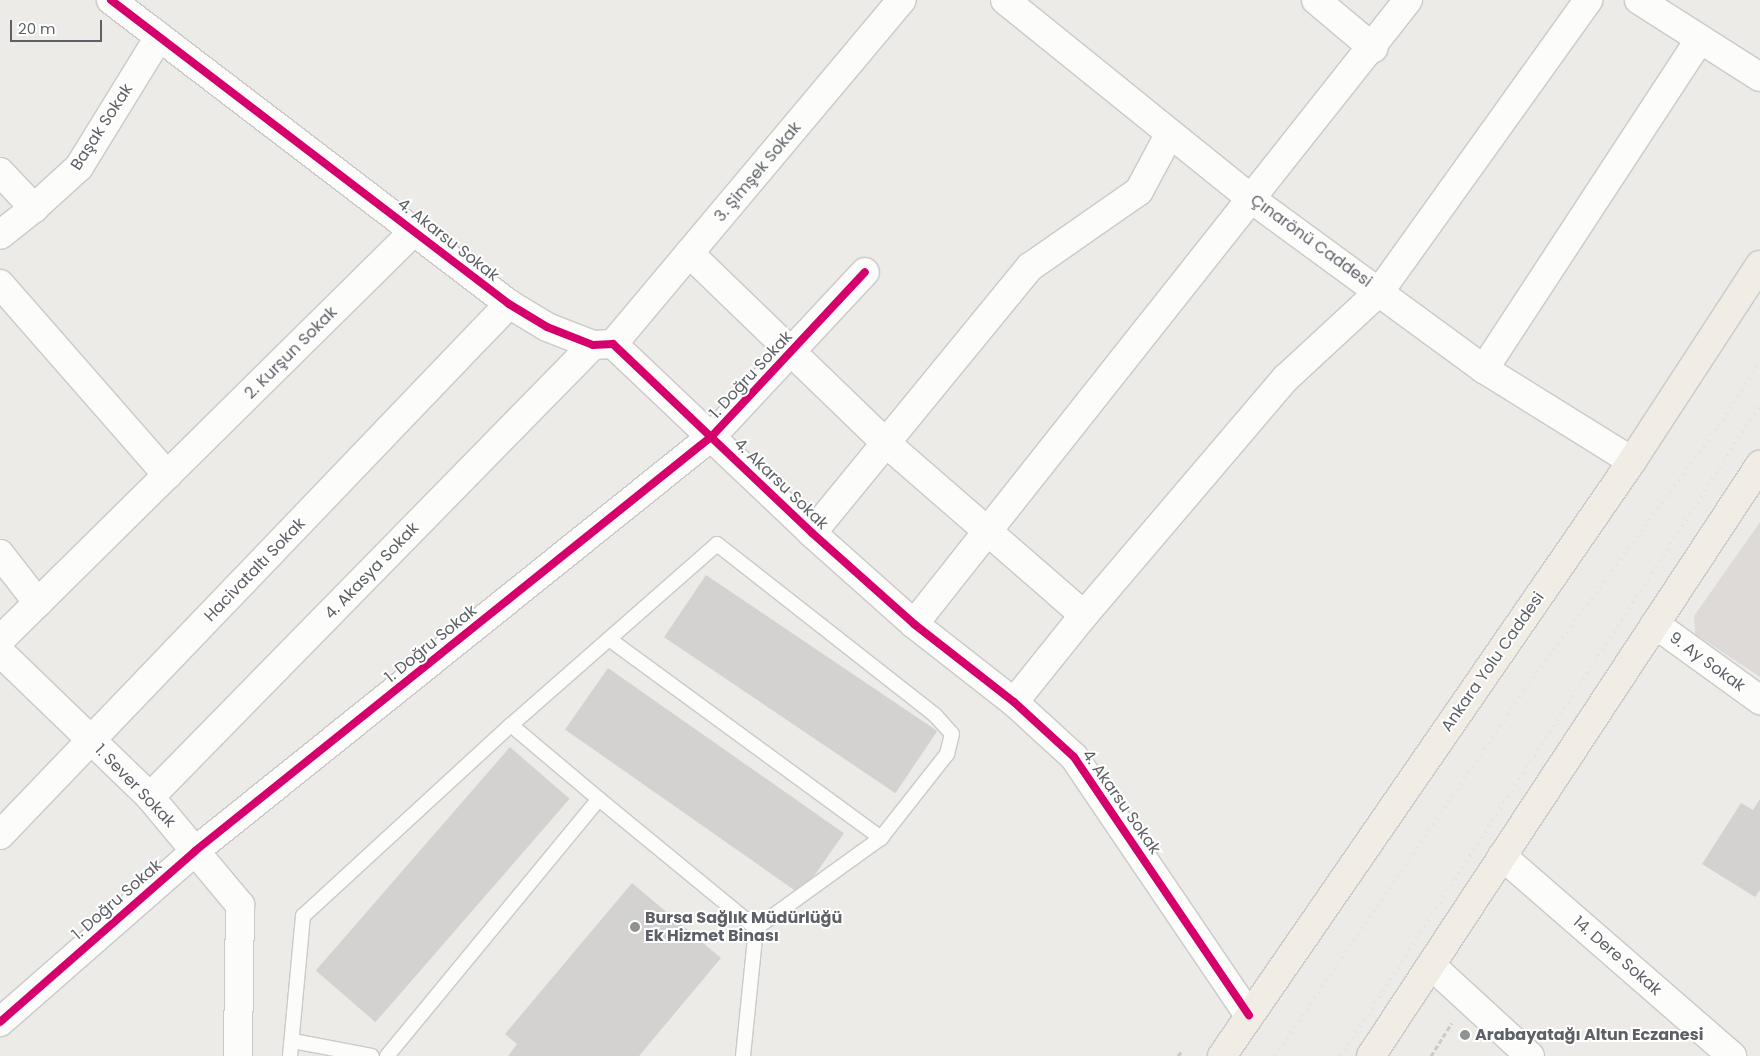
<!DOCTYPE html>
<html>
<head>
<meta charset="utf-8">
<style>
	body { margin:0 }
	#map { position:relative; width:1760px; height:1056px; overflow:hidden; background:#edebe7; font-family:Poppins,sans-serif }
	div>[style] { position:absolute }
	.industrial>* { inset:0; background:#dddad7 }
	.building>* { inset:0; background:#d3d2d0; transform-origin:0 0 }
	.path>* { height:3px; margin-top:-1.5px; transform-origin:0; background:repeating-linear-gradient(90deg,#c7cbc9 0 5px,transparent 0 7.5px) }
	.roads { filter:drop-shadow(1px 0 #c9cac9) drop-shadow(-1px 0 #c9cac9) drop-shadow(0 1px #c9cac9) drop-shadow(0 -1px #c9cac9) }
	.service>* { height:14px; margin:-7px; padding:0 7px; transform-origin:7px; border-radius:7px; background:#fcfcfb }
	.minor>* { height:28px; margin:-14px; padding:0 14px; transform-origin:14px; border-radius:14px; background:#fcfcfb }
	.secondary>* { height:28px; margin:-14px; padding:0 14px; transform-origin:14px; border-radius:14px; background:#fcfcfb }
	.trunk>* { height:28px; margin:-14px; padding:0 14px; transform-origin:14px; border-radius:14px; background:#f1ede5 }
	.rail>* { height:4px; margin-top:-2px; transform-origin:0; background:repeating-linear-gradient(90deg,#e3e2e2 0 1px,transparent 0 7px) }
	.cycleway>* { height:8px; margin:-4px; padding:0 4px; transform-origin:4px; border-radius:4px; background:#d6006c }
	.dots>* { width:14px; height:14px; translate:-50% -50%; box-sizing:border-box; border:2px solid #fff; border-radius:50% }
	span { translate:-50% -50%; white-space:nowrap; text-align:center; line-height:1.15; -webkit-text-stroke:4px #fff; paint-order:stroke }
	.street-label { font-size:16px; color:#5d6165 }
	.poi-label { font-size:16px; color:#5d6165; font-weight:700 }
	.left { translate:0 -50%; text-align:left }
	.scale { position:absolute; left:10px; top:20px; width:92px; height:22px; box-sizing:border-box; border:2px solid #5d6165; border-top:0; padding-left:6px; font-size:15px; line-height:18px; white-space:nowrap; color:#5d6165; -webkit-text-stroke:4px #fff; paint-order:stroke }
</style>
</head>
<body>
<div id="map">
	<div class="industrial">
		<div style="clip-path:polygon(1760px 522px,1760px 677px,1695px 634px,1694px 616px)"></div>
	</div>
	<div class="building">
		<div style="left:706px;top:575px;width:279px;height:75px;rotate:34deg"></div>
		<div style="left:608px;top:668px;width:288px;height:75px;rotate:35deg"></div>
		<div style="left:510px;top:747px;width:79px;height:296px;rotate:41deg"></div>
		<div style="clip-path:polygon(1760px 799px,1760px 890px,1755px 897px,1702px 864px,1741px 803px,1753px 810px)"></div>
		<div style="clip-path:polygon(632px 883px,721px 958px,639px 1056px,508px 1056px,517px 1044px,505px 1034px)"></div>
	</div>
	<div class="path">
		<div style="left:1178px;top:1056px;width:5px;rotate:-53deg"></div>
		<div style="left:1431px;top:1056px;width:39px;rotate:-58deg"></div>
	</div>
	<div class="roads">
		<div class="service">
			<div style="left:609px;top:639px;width:337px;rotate:36.2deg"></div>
			<div style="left:881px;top:838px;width:154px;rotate:144.2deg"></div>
			<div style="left:756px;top:928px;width:129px;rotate:95.8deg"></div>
			<div style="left:511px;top:725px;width:115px;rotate:40.1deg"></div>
			<div style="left:293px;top:1041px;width:80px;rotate:10.8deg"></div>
			<div style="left:290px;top:1056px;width:141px;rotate:-84.7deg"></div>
			<div style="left:303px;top:916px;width:282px;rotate:-42.6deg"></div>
			<div style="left:511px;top:725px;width:274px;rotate:-41.3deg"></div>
			<div style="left:717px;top:544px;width:277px;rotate:38.1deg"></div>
			<div style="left:935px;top:715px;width:25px;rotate:48deg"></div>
			<div style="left:952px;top:734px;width:21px;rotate:104deg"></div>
			<div style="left:947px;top:754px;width:107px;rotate:128.2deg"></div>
			<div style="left:387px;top:1056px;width:333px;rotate:-50.5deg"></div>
			<div style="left:599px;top:799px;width:203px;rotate:39.4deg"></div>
		</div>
		<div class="minor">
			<div style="left:111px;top:0;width:501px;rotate:37.37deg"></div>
			<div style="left:509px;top:304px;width:44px;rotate:31.2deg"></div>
			<div style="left:547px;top:327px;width:49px;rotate:21.4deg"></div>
			<div style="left:593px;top:345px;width:20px;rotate:-3deg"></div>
			<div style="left:613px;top:344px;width:274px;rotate:43.5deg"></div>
			<div style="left:812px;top:533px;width:137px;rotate:41.7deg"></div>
			<div style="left:914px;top:624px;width:127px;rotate:38deg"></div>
			<div style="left:1014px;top:702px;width:81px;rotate:42.5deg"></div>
			<div style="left:1074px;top:757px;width:312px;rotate:55.9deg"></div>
			<div style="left:1316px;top:0;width:75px;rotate:40.1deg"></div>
			<div style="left:1639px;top:0;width:143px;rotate:32.5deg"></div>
			<div style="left:0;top:172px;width:50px;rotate:46.6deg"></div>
			<div style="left:34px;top:208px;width:43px;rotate:141.5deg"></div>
			<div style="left:34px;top:208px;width:61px;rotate:-42.3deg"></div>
			<div style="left:79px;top:167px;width:153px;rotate:-58.4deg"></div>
			<div style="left:689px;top:253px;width:274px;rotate:44deg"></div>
			<div style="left:886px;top:443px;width:262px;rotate:41deg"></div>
			<div style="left:0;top:284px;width:254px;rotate:48.8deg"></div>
			<div style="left:613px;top:344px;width:449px;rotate:-50deg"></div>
			<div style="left:1484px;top:369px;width:392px;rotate:-56.8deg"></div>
			<div style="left:812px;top:533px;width:344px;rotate:-50.7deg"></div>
			<div style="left:1030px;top:267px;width:133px;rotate:-34.9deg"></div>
			<div style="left:1139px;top:191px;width:64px;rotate:-61.8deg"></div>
			<div style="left:0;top:554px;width:62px;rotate:52.2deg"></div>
			<div style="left:914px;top:624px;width:796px;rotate:-51.63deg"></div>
			<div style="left:1655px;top:624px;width:130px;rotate:35.9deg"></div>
			<div style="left:0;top:640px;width:582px;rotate:-44.65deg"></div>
			<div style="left:0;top:652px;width:209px;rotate:44deg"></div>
			<div style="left:150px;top:797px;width:141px;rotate:50.2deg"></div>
			<div style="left:240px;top:905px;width:151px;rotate:90.8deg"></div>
			<div style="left:1014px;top:702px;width:112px;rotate:-51.2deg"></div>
			<div style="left:1084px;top:615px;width:311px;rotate:-49.6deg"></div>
			<div style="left:1286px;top:378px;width:128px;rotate:-42.8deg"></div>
			<div style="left:1380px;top:291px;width:358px;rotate:-54.4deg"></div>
			<div style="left:150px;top:797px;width:633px;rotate:-45.58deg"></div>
			<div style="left:0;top:835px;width:736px;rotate:-46.21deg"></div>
			<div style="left:1502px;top:856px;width:305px;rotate:41deg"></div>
			<div style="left:1432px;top:966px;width:133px;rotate:42.6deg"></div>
			<div style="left:0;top:1022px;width:259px;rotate:-41.2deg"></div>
			<div style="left:195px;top:851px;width:663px;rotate:-38.75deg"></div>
			<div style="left:712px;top:436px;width:224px;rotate:-47deg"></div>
		</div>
		<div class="secondary">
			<div style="left:1005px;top:0;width:315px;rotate:38.9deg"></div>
			<div style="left:1250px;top:198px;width:290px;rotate:36.2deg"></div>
			<div style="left:1484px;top:369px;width:174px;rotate:31.9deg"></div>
		</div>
		<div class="trunk">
			<div style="left:1222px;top:1056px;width:723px;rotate:-55.43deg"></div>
			<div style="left:1632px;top:461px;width:234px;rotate:-56.9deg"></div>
			<div style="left:1371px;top:1056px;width:708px;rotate:-56.65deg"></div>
		</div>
	</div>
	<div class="rail">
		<div style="left:1275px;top:1056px;width:444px;rotate:-55.7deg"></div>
		<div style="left:1525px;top:689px;width:327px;rotate:-53.6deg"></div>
		<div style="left:1719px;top:426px;width:77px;rotate:-57.8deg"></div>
		<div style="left:1341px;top:1056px;width:774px;rotate:-57.23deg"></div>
	</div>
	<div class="cycleway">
		<div style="left:111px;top:0;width:501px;rotate:37.37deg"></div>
		<div style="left:509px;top:304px;width:44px;rotate:31.2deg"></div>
		<div style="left:547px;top:327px;width:49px;rotate:21.4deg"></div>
		<div style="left:593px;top:345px;width:20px;rotate:-3deg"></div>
		<div style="left:613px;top:344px;width:274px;rotate:43.5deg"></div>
		<div style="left:812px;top:533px;width:137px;rotate:41.7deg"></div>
		<div style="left:914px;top:624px;width:127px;rotate:38deg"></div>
		<div style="left:1014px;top:702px;width:81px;rotate:42.5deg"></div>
		<div style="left:1074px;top:757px;width:312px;rotate:55.9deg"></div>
		<div style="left:0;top:1022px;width:259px;rotate:-41.2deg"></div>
		<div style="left:195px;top:851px;width:663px;rotate:-38.75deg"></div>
		<div style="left:712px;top:436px;width:224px;rotate:-47deg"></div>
	</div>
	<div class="dots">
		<div style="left:635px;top:927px;background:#8f9192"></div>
		<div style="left:1465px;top:1035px;background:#8f9192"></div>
	</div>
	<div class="street-label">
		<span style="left:102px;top:127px;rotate:-57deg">Başak Sokak</span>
		<span style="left:758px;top:172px;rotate:-50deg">3. Şimşek Sokak</span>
		<span style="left:448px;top:240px;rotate:38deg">4. Akarsu Sokak</span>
		<span style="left:1311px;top:241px;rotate:36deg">Çınarönü Caddesi</span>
		<span style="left:291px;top:353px;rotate:-45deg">2. Kurşun Sokak</span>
		<span style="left:751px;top:375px;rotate:-47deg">1. Doğru Sokak</span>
		<span style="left:781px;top:484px;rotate:44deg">4. Akarsu Sokak</span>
		<span style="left:255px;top:570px;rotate:-46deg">Hacivataltı Sokak</span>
		<span style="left:372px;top:571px;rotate:-46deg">4. Akasya Sokak</span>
		<span style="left:431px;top:644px;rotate:-39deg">1. Doğru Sokak</span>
		<span style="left:1493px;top:662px;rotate:-55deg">Ankara Yolu Caddesi</span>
		<span style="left:1707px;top:662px;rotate:36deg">9. Ay Sokak</span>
		<span style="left:135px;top:786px;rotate:46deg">1. Sever Sokak</span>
		<span style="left:1121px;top:802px;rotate:55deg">4. Akarsu Sokak</span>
		<span style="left:117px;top:900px;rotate:-41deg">1. Doğru Sokak</span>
		<span style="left:1617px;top:956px;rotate:41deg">14. Dere Sokak</span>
	</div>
	<div class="poi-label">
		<span class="left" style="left:645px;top:927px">Bursa Sağlık Müdürlüğü<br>Ek Hizmet Binası</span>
		<span class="left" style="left:1475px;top:1035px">Arabayatağı Altun Eczanesi</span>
	</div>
	<div class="scale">20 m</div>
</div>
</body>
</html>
